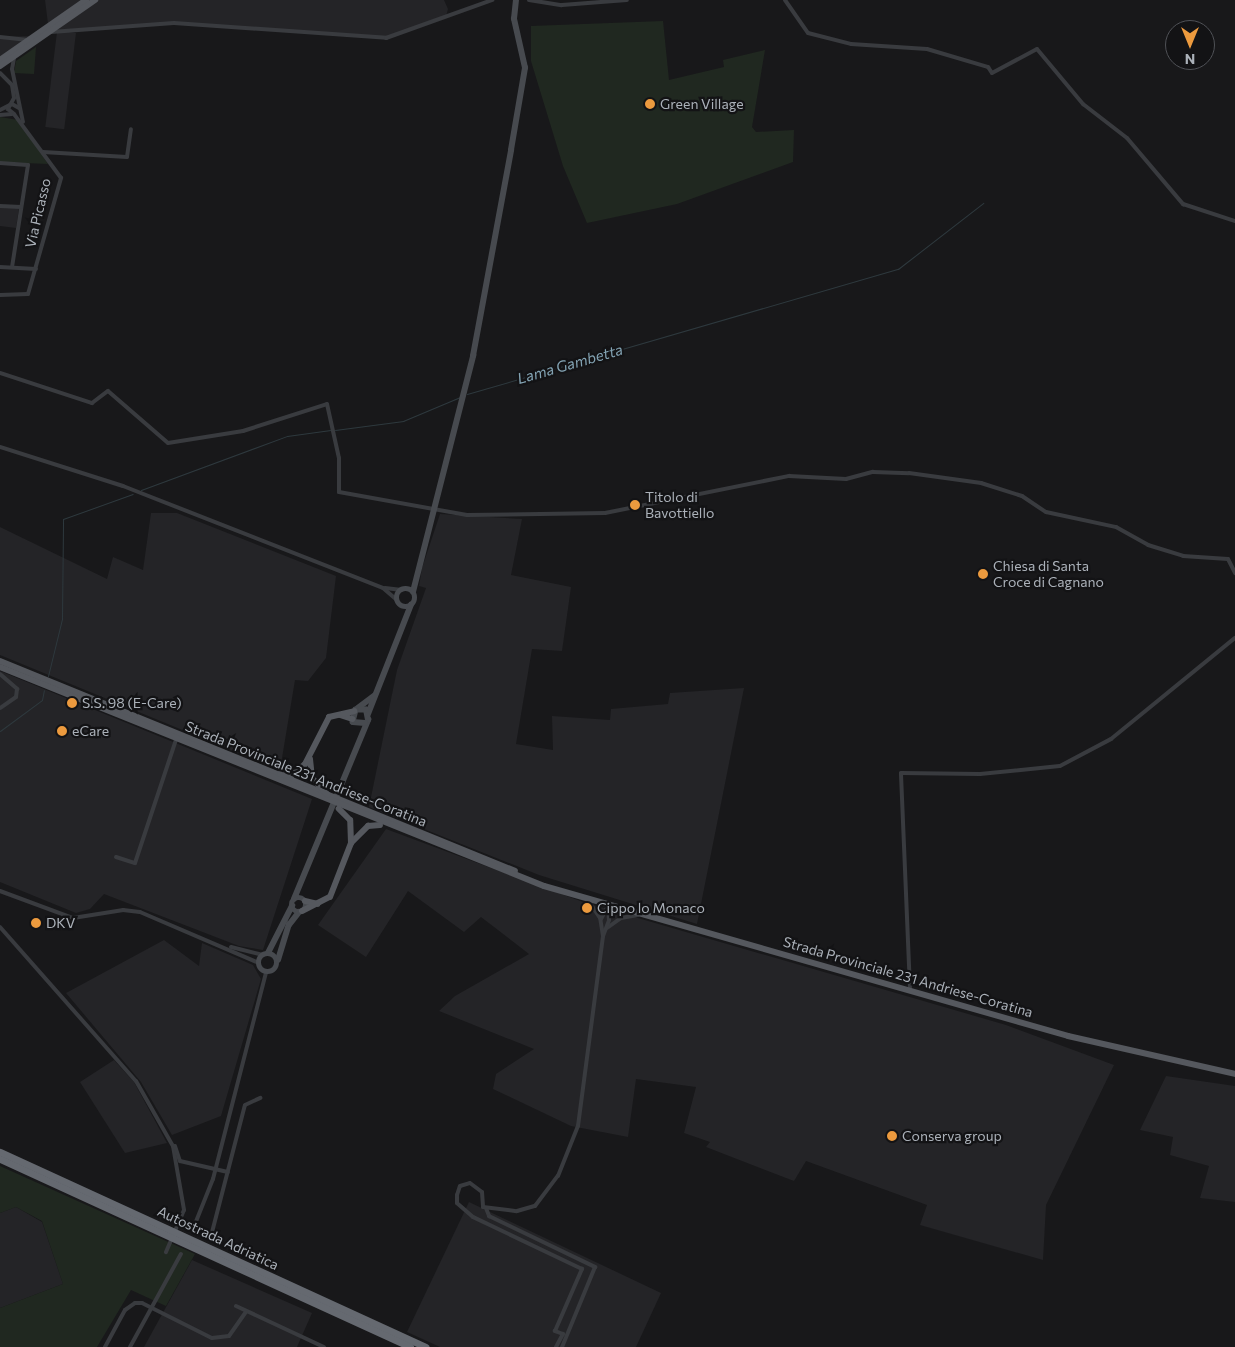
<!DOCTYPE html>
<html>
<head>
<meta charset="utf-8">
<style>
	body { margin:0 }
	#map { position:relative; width:1235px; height:1347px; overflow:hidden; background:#18181a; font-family:Commissioner,sans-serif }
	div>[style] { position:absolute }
	.built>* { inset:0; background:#242427; transform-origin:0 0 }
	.green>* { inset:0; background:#202820 }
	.stream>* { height:1px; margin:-0.5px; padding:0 0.5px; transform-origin:0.5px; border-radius:0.5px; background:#2e393e }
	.street>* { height:4px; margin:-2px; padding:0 2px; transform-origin:2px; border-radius:2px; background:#393b3f }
	.secondary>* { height:5.5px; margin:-2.75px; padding:0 2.75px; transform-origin:2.75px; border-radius:2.75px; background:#474a4f }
	.secondary>.ring { margin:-2.75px; padding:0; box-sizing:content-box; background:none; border:5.5px solid #474a4f; border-radius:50% }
	.primary>* { height:6px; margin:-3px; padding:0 3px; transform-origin:3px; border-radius:3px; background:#55585e }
	.highway>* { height:7px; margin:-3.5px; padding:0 3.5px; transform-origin:3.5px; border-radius:3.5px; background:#656970 }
	.dots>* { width:14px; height:14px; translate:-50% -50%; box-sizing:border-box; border:2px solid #131315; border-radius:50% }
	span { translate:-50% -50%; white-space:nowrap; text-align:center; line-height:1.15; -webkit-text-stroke:4.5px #131315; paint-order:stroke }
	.poi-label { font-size:14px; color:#abb1b9 }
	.left { translate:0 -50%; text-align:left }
	.street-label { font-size:14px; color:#abb1b9 }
	.water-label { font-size:15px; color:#83a3b3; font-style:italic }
	.north { position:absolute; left:1165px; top:20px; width:50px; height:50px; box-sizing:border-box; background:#131315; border:1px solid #505257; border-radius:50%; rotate:180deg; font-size:14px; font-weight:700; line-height:20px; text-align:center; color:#abb1b9 }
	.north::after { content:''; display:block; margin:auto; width:18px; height:22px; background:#ec9a3e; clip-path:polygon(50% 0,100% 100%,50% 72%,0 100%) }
</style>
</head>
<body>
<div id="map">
	<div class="built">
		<div style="clip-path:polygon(45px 0,444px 0,448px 9px,446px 16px,386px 38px,174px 23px,49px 32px)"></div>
		<div style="left:76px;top:33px;width:97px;height:19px;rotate:97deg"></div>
		<div style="clip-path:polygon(30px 36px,0 57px,0 37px)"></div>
		<div style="clip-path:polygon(0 207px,19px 208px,16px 228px,0 226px)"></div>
		<div style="clip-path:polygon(151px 513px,177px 513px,336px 576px,326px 658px,308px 681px,295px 680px,280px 770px,0 655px,0 527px,107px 579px,113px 557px,143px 570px)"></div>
		<div style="clip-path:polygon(440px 514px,522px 519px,511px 575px,571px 587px,562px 651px,532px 649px,516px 744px,553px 750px,552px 716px,610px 720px,611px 709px,668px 704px,670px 693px,744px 688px,697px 924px,539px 875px,369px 807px,397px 670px,426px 588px,419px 586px,422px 568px)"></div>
		<div style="clip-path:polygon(0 671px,312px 799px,263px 950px,239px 946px,104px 894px,90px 909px,76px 913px,0 882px)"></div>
		<div style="clip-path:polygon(386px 829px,583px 902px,1006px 1025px,1114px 1065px,1046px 1205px,1043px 1260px,920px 1225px,927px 1205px,806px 1161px,794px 1181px,706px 1147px,710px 1142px,684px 1133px,696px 1087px,636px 1079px,628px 1137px,571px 1126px,493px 1089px,496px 1074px,534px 1049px,439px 1011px,455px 996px,529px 954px,481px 917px,464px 932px,408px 891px,366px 957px,318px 925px)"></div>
		<div style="clip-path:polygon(164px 940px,199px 966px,202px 943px,253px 965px,261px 979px,221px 1116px,172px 1135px,141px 1082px,66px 993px)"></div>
		<div style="clip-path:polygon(114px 1060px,134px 1082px,167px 1143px,125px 1153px,80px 1082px)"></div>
		<div style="clip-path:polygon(1166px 1076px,1235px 1086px,1235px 1202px,1200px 1198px,1209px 1166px,1170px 1155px,1173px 1137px,1140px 1130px)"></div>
		<div style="clip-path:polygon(469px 1202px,661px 1293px,636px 1347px,440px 1347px,407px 1332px)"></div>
		<div style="clip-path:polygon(16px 1207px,42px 1222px,63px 1284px,0 1308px,0 1213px)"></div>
		<div style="clip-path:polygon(192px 1260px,312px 1313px,297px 1347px,144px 1347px)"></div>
	</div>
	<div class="green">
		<div style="clip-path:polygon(663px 21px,669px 80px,724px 67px,723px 60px,765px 50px,752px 127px,756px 132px,794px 130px,793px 162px,677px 204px,587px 223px,563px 166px,531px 61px,531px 26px)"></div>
		<div style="clip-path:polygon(36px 47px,34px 74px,14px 73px,16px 61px)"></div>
		<div style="clip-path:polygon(0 117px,18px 120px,48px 164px,0 162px)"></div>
		<div style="clip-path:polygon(0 1166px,195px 1254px,166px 1306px,131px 1290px,97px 1347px,0 1347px,0 1308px,63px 1284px,42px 1221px,16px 1207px,0 1213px)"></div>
	</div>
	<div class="stream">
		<div style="left:467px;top:394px;width:449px;rotate:-16.2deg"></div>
		<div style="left:898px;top:269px;width:108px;rotate:-37.8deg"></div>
		<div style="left:335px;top:430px;width:69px;rotate:-7.5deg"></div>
		<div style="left:403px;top:421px;width:62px;rotate:-22.8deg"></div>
		<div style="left:141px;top:490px;width:156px;rotate:-20.3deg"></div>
		<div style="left:287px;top:436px;width:44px;rotate:-7.8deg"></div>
		<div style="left:48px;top:676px;width:59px;rotate:-76.2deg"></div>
		<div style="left:62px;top:619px;width:100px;rotate:-89.4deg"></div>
		<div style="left:63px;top:519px;width:74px;rotate:-19.7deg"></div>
		<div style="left:0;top:731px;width:52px;rotate:-36.4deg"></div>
		<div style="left:42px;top:700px;width:10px;rotate:-79deg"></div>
	</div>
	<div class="street">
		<div style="left:529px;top:0;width:33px;rotate:9deg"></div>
		<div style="left:562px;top:5px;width:65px;rotate:-4.4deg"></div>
		<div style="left:785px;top:0;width:40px;rotate:55.1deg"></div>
		<div style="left:808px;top:33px;width:44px;rotate:14.3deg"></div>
		<div style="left:851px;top:44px;width:76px;rotate:3.8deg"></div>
		<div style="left:927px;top:49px;width:64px;rotate:16.4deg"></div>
		<div style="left:988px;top:67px;width:7px;rotate:56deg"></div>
		<div style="left:992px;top:73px;width:51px;rotate:-28.1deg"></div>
		<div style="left:1037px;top:49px;width:72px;rotate:50.1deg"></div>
		<div style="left:1083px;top:104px;width:56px;rotate:37.7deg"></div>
		<div style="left:1127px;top:138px;width:87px;rotate:49.7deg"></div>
		<div style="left:1183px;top:204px;width:55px;rotate:18.1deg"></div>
		<div style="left:51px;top:32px;width:123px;rotate:-4.2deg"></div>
		<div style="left:174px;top:23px;width:213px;rotate:4deg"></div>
		<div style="left:386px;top:38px;width:113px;rotate:-19.7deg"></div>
		<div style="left:0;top:37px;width:28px;rotate:6deg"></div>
		<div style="left:14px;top:58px;width:11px;rotate:100deg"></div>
		<div style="left:12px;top:69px;width:54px;rotate:78.3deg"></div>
		<div style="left:0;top:73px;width:17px;rotate:45deg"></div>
		<div style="left:12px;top:85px;width:13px;rotate:81deg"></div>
		<div style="left:14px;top:98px;width:13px;rotate:119deg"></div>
		<div style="left:8px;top:109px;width:8px;rotate:40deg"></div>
		<div style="left:0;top:110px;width:13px;rotate:-27deg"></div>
		<div style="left:12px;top:104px;width:8px;rotate:30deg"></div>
		<div style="left:0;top:115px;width:12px;rotate:-5deg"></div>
		<div style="left:43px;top:152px;width:84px;rotate:3.4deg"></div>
		<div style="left:127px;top:157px;width:28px;rotate:-82deg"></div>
		<div style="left:0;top:163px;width:28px;rotate:4deg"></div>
		<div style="left:28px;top:165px;width:103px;rotate:98.9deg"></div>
		<div style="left:0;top:206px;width:21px;rotate:3deg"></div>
		<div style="left:0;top:267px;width:36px;rotate:3deg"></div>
		<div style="left:0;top:295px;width:28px;rotate:-2deg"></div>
		<div style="left:28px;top:294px;width:121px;rotate:-74.1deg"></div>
		<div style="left:61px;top:178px;width:79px;rotate:-126.3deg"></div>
		<div style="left:0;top:373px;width:97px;rotate:18.1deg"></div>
		<div style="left:92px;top:403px;width:20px;rotate:-37deg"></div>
		<div style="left:108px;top:391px;width:79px;rotate:40.9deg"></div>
		<div style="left:168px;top:443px;width:76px;rotate:-9.1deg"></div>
		<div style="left:243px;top:431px;width:88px;rotate:-17.8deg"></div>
		<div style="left:327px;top:404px;width:55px;rotate:77.5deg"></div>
		<div style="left:339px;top:458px;width:34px;rotate:90deg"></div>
		<div style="left:339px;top:492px;width:130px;rotate:10.2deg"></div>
		<div style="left:467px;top:515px;width:138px;rotate:-0.8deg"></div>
		<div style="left:605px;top:513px;width:188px;rotate:-11.4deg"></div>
		<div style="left:789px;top:476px;width:57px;rotate:3deg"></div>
		<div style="left:846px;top:479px;width:28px;rotate:-15deg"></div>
		<div style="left:873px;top:472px;width:36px;rotate:2deg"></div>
		<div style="left:909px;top:473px;width:73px;rotate:7.9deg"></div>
		<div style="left:981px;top:483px;width:43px;rotate:17.6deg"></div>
		<div style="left:1022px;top:496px;width:29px;rotate:34deg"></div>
		<div style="left:1046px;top:512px;width:72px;rotate:12.1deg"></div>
		<div style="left:1116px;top:527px;width:37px;rotate:29deg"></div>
		<div style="left:1148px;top:545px;width:37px;rotate:17deg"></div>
		<div style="left:1183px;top:556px;width:45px;rotate:3.8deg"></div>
		<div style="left:1228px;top:559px;width:16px;rotate:63deg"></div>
		<div style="left:0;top:447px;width:129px;rotate:17.6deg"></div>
		<div style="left:123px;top:486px;width:279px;rotate:21.4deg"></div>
		<div style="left:383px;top:588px;width:18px;rotate:41deg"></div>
		<div style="left:385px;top:588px;width:17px;rotate:7deg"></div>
		<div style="left:0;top:674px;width:23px;rotate:41deg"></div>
		<div style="left:17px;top:689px;width:8px;rotate:97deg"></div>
		<div style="left:16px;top:697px;width:19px;rotate:145deg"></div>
		<div style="left:116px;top:857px;width:20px;rotate:18deg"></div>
		<div style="left:135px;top:863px;width:130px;rotate:-71.6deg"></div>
		<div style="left:0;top:891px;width:78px;rotate:20.3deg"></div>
		<div style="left:73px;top:918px;width:51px;rotate:-9.1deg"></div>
		<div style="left:123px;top:910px;width:17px;rotate:7deg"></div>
		<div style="left:140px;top:912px;width:129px;rotate:23.2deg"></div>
		<div style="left:601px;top:919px;width:15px;rotate:-62deg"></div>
		<div style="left:0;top:927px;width:205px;rotate:48.6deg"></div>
		<div style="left:136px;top:1081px;width:75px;rotate:60.4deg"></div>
		<div style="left:173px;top:1146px;width:65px;rotate:80.2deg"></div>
		<div style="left:184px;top:1210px;width:46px;rotate:113.2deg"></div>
		<div style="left:607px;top:928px;width:17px;rotate:-36deg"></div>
		<div style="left:621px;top:918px;width:17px;rotate:-10deg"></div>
		<div style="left:603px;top:936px;width:17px;rotate:-69deg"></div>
		<div style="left:609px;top:920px;width:14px;rotate:-94deg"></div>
		<div style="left:231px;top:947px;width:33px;rotate:14deg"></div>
		<div style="left:910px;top:989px;width:216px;rotate:-92.4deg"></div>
		<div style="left:901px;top:773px;width:79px;rotate:0.7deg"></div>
		<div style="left:980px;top:774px;width:80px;rotate:-5.7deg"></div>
		<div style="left:1060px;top:766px;width:58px;rotate:-27.9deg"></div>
		<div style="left:1111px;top:739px;width:160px;rotate:-39.2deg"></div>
		<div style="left:175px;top:1146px;width:16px;rotate:72deg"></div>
		<div style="left:180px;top:1161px;width:49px;rotate:12.9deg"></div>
		<div style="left:486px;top:1208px;width:9px;rotate:69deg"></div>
		<div style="left:489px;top:1216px;width:118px;rotate:25.7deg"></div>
		<div style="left:595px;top:1267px;width:87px;rotate:112.4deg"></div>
		<div style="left:193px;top:1229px;width:54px;rotate:-68.2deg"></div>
		<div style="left:213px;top:1179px;width:214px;rotate:-75.6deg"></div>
		<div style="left:210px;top:1240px;width:139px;rotate:-75.5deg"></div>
		<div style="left:245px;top:1105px;width:17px;rotate:-25deg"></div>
		<div style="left:236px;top:1306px;width:97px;rotate:25deg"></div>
		<div style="left:105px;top:1347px;width:42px;rotate:-61.6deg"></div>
		<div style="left:125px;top:1310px;width:12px;rotate:-35deg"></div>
		<div style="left:135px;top:1303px;width:7px"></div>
		<div style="left:142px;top:1303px;width:78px;rotate:26.6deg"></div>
		<div style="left:212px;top:1338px;width:17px;rotate:-7deg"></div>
		<div style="left:229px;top:1336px;width:29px;rotate:-55deg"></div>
		<div style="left:130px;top:1347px;width:106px;rotate:-61.3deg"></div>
		<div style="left:556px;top:1347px;width:15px;rotate:-62deg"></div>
		<div style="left:563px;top:1334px;width:9px;rotate:-159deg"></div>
		<div style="left:555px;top:1331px;width:68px;rotate:-66.5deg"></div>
		<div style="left:582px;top:1269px;width:121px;rotate:-154.5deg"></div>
		<div style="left:473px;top:1217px;width:21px;rotate:-139deg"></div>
		<div style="left:457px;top:1203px;width:8px;rotate:-90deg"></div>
		<div style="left:457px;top:1195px;width:9px;rotate:-72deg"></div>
		<div style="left:460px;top:1186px;width:10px;rotate:-17deg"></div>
		<div style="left:470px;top:1183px;width:15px;rotate:37deg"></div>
		<div style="left:482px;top:1192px;width:15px;rotate:86deg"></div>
		<div style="left:483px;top:1207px;width:34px;rotate:7deg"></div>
		<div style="left:517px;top:1211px;width:19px;rotate:-16deg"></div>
		<div style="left:535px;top:1206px;width:38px;rotate:-53deg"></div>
		<div style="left:558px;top:1176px;width:54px;rotate:-68.2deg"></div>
		<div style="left:578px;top:1126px;width:192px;rotate:-82.5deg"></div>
		<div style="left:603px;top:936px;width:18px;rotate:-99deg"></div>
		<div style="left:600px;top:918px;width:22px;rotate:-124deg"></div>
	</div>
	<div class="secondary">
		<div class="ring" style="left:397px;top:589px;width:12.5px;height:12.5px"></div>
		<div style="left:413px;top:592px;width:244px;rotate:-75.7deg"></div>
		<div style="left:473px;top:356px;width:209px;rotate:-79.5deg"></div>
		<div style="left:511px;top:150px;width:83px;rotate:-80.3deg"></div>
		<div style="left:525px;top:68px;width:50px;rotate:-102.7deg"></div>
		<div style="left:514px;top:19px;width:19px;rotate:-84deg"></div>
		<div style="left:358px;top:708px;width:20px;rotate:-37deg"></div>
		<div style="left:368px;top:714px;width:117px;rotate:-68.5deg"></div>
		<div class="ring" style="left:292px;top:898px;width:8.5px;height:8.5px"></div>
		<div style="left:294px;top:899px;width:194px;rotate:-67.5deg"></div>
		<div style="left:368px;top:720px;width:10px;rotate:-101deg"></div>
		<div style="left:366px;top:710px;width:10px;rotate:180deg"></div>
		<div style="left:356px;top:710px;width:12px;rotate:104deg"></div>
		<div style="left:353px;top:722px;width:12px;rotate:5deg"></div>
		<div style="left:268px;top:953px;width:53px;rotate:-62.9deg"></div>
		<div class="ring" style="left:259px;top:954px;width:12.5px;height:12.5px"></div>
		<div style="left:278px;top:960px;width:37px;rotate:-73deg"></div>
		<div style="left:289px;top:925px;width:16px;rotate:-52deg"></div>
	</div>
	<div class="primary">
		<div style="left:0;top:60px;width:105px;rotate:-34.9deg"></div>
		<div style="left:0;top:66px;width:116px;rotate:-34.8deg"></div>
		<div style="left:0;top:661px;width:556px;rotate:22.18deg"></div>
		<div style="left:0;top:667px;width:586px;rotate:21.93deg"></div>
		<div style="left:544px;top:886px;width:545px;rotate:15.97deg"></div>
		<div style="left:1068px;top:1036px;width:171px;rotate:12.8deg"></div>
		<div style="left:340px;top:715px;width:13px;rotate:18deg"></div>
		<div style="left:310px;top:759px;width:19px;rotate:84deg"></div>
		<div style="left:312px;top:778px;width:23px;rotate:47deg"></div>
		<div style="left:280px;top:774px;width:12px;rotate:5deg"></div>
		<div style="left:292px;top:775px;width:17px;rotate:-40deg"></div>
		<div style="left:305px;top:764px;width:53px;rotate:-62.9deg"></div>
		<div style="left:329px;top:717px;width:26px;rotate:-13deg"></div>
		<div style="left:352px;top:842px;width:23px;rotate:-45deg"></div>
		<div style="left:368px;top:826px;width:12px;rotate:-5deg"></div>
		<div style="left:305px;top:901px;width:13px;rotate:13deg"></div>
		<div style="left:302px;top:911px;width:31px;rotate:-27deg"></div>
		<div style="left:330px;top:897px;width:58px;rotate:-68.7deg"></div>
		<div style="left:351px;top:843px;width:23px;rotate:-92deg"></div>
		<div style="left:350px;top:820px;width:16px;rotate:-135deg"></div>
	</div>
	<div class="highway">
		<div style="left:0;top:1152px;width:468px;rotate:24.6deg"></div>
		<div style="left:0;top:1159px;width:451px;rotate:24.6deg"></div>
	</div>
	<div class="dots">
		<div style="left:650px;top:104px;background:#ec9a3e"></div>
		<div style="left:635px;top:505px;background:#ec9a3e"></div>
		<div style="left:983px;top:574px;background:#ec9a3e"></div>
		<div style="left:72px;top:703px;background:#ec9a3e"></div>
		<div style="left:62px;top:731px;background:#ec9a3e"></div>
		<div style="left:587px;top:908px;background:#ec9a3e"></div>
		<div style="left:36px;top:923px;background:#ec9a3e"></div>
		<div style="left:892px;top:1136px;background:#ec9a3e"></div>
	</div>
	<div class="poi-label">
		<span class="left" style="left:660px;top:104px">Green Village</span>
		<span class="left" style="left:645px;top:505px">Titolo di<br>Bavottiello</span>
		<span class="left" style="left:993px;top:574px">Chiesa di Santa<br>Croce di Cagnano</span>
		<span class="left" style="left:82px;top:703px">S.S. 98 (E-Care)</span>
		<span class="left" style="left:72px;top:731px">eCare</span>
		<span class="left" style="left:597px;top:908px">Cippo lo Monaco</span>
		<span class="left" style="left:46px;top:923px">DKV</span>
		<span class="left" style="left:902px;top:1136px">Conserva group</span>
	</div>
	<div class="street-label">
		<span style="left:38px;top:213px;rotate:-77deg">Via Picasso</span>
		<span style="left:306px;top:774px;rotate:22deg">Strada Provinciale 231 Andriese-Coratina</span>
		<span style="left:908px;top:977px;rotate:16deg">Strada Provinciale 231 Andriese-Coratina</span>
		<span style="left:218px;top:1238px;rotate:25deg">Autostrada Adriatica</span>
	</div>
	<div class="water-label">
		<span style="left:570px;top:364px;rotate:-16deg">Lama Gambetta</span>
	</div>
	<div class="north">N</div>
</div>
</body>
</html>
